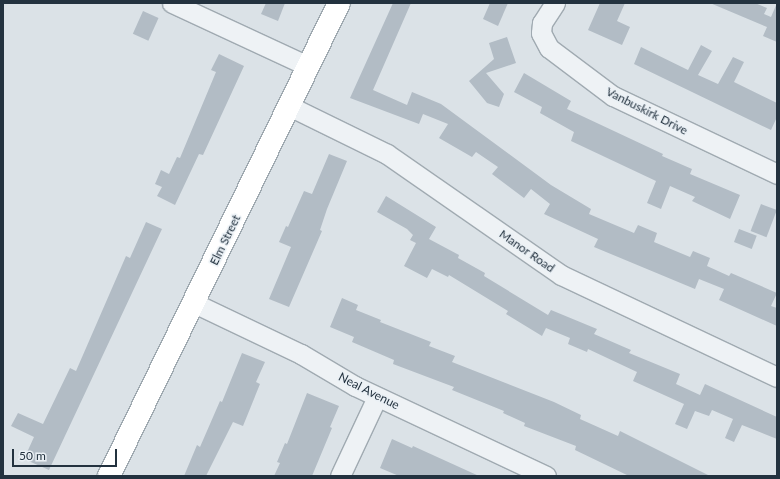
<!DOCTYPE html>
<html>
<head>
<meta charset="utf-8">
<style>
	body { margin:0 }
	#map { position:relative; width:780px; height:479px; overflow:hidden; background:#dbe2e7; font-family:Lato,sans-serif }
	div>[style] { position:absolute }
	.building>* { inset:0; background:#b2bcc5; transform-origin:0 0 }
	.roads { filter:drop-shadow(1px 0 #a0aab1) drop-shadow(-1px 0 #a0aab1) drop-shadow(0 1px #a0aab1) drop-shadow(0 -1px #a0aab1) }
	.minor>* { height:19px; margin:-9.5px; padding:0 9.5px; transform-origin:9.5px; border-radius:9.5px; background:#eef2f5 }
	.major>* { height:22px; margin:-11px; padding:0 11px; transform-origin:11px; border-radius:11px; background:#fff }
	span { translate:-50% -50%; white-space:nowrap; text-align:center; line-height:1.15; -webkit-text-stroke:3px #eaf0f5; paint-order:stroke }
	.street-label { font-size:12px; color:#23323f }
	.frame { position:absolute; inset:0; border:4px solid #23323f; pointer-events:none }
	.scale { position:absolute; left:12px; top:449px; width:105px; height:18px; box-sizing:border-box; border:2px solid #23323f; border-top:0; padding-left:5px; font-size:12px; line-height:14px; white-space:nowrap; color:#23323f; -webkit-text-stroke:3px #eaf0f5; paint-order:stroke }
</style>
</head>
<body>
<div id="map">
	<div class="building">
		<div style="clip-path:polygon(266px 3px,285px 3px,278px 21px,261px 14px)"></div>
		<div style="clip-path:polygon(393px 3px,411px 3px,373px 90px,407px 105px,412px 92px,441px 104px,551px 185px,591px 209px,589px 214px,634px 233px,638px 225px,657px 233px,654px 242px,690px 257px,693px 251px,710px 258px,707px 266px,729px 276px,731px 273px,777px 293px,771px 306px,777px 308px,777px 326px,719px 300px,724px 289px,699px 279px,695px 289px,594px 247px,598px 239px,544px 214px,550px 204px,531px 189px,524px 198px,492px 174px,498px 167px,476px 152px,472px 157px,439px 138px,448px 124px,423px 114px,419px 124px,350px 98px)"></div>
		<div style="clip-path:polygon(490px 3px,508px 3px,498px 26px,483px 19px)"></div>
		<div style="clip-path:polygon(600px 3px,625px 3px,617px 21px,630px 27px,622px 45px,588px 30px)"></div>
		<div style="clip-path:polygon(710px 3px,755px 3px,767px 8px,764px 14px,771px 17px,777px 3px,777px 42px,763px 36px,767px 27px)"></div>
		<div style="left:143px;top:11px;width:17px;height:25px;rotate:24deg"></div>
		<div style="clip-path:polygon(507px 37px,516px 63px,486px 73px,504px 94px,499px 107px,487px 103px,469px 81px,494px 59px,489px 43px)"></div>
		<div style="clip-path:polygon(701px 45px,712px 51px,698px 75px,718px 84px,733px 57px,744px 62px,734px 82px,777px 103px,777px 117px,771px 130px,634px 64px,641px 47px,688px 70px)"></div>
		<div style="clip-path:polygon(219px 54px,244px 66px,203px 155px,199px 154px,175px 205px,157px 196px,162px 187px,155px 184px,161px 170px,169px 174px,177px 157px,180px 158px,216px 72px,211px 70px)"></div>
		<div style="clip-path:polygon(524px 73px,571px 101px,567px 109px,663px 154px,662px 156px,692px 169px,690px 174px,740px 195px,730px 219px,692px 201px,695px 197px,670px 186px,661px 209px,647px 203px,656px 181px,571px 141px,574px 132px,540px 113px,542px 107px,514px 92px)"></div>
		<div style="clip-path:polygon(329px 154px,347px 161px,327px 209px,320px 230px,322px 231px,289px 307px,269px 299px,291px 247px,279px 242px,286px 226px,288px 227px,304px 191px,312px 194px)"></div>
		<div style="clip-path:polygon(386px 196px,436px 227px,429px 239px,459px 255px,458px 258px,485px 273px,484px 276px,548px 315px,551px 310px,597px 329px,594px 334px,631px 350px,629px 353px,680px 374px,676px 384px,700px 395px,705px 384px,777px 417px,777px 439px,742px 425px,734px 442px,725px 438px,733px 419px,712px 410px,709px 416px,695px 411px,687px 429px,675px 424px,684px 404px,633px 381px,637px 372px,588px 349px,587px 352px,568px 344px,570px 338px,546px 328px,542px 336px,506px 314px,508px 311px,449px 275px,448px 277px,432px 269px,427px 278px,404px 266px,416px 243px,410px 240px,413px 235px,407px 229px,377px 212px)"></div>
		<div style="left:761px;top:204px;width:17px;height:29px;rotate:21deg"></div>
		<div style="clip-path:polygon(146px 222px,162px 229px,49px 470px,24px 459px,34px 437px,11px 426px,18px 413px,43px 424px,70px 368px,76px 371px,126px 256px,130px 258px)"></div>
		<div style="left:739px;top:229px;width:19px;height:14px;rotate:21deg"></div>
		<div style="clip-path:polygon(342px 298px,358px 305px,356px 310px,381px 320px,380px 322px,431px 342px,429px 346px,455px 356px,452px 362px,554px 402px,581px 415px,580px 419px,618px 436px,620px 431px,710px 476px,629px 476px,575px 450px,576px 446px,524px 426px,525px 423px,503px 413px,504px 411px,452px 390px,454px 387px,393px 364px,394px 360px,352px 342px,354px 337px,330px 327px)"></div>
		<div style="clip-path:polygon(242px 353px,265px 362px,256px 382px,260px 384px,243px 426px,233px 422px,206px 476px,184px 476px,197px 445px,200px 447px,220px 401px,222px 402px)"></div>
		<div style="clip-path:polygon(307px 393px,339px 406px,330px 427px,332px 428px,312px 476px,274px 476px,280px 463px,277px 462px,285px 443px,287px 444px)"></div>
		<div style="clip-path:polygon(392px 439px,412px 448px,413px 446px,479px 476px,399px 476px,380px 468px)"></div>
	</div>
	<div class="roads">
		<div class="minor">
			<div style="left:172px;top:3px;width:150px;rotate:24.9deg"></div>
			<div style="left:555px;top:3px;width:24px;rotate:123deg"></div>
			<div style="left:542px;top:23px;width:10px;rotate:96deg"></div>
			<div style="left:541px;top:33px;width:17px;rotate:62deg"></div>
			<div style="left:549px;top:48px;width:80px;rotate:36.9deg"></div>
			<div style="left:613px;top:96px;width:182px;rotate:25.4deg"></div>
			<div style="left:289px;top:106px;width:109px;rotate:26.1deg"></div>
			<div style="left:387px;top:154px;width:212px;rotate:34.8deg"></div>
			<div style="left:561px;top:275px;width:239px;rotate:25.3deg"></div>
			<div style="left:194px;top:303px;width:119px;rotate:25.5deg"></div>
			<div style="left:301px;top:354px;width:63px;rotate:30.7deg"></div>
			<div style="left:355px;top:386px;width:211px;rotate:25.2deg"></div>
			<div style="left:340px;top:476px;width:87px;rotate:-64.9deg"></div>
		</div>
		<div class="major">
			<div style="left:109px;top:476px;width:526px;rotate:-64.07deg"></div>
		</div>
	</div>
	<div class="street-label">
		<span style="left:647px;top:111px;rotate:27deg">Vanbuskirk Drive</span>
		<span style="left:225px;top:240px;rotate:-64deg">Elm Street</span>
		<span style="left:527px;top:251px;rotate:35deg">Manor Road</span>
		<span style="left:369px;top:391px;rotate:27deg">Neal Avenue</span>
	</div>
	<div class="frame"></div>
	<div class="scale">50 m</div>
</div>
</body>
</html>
